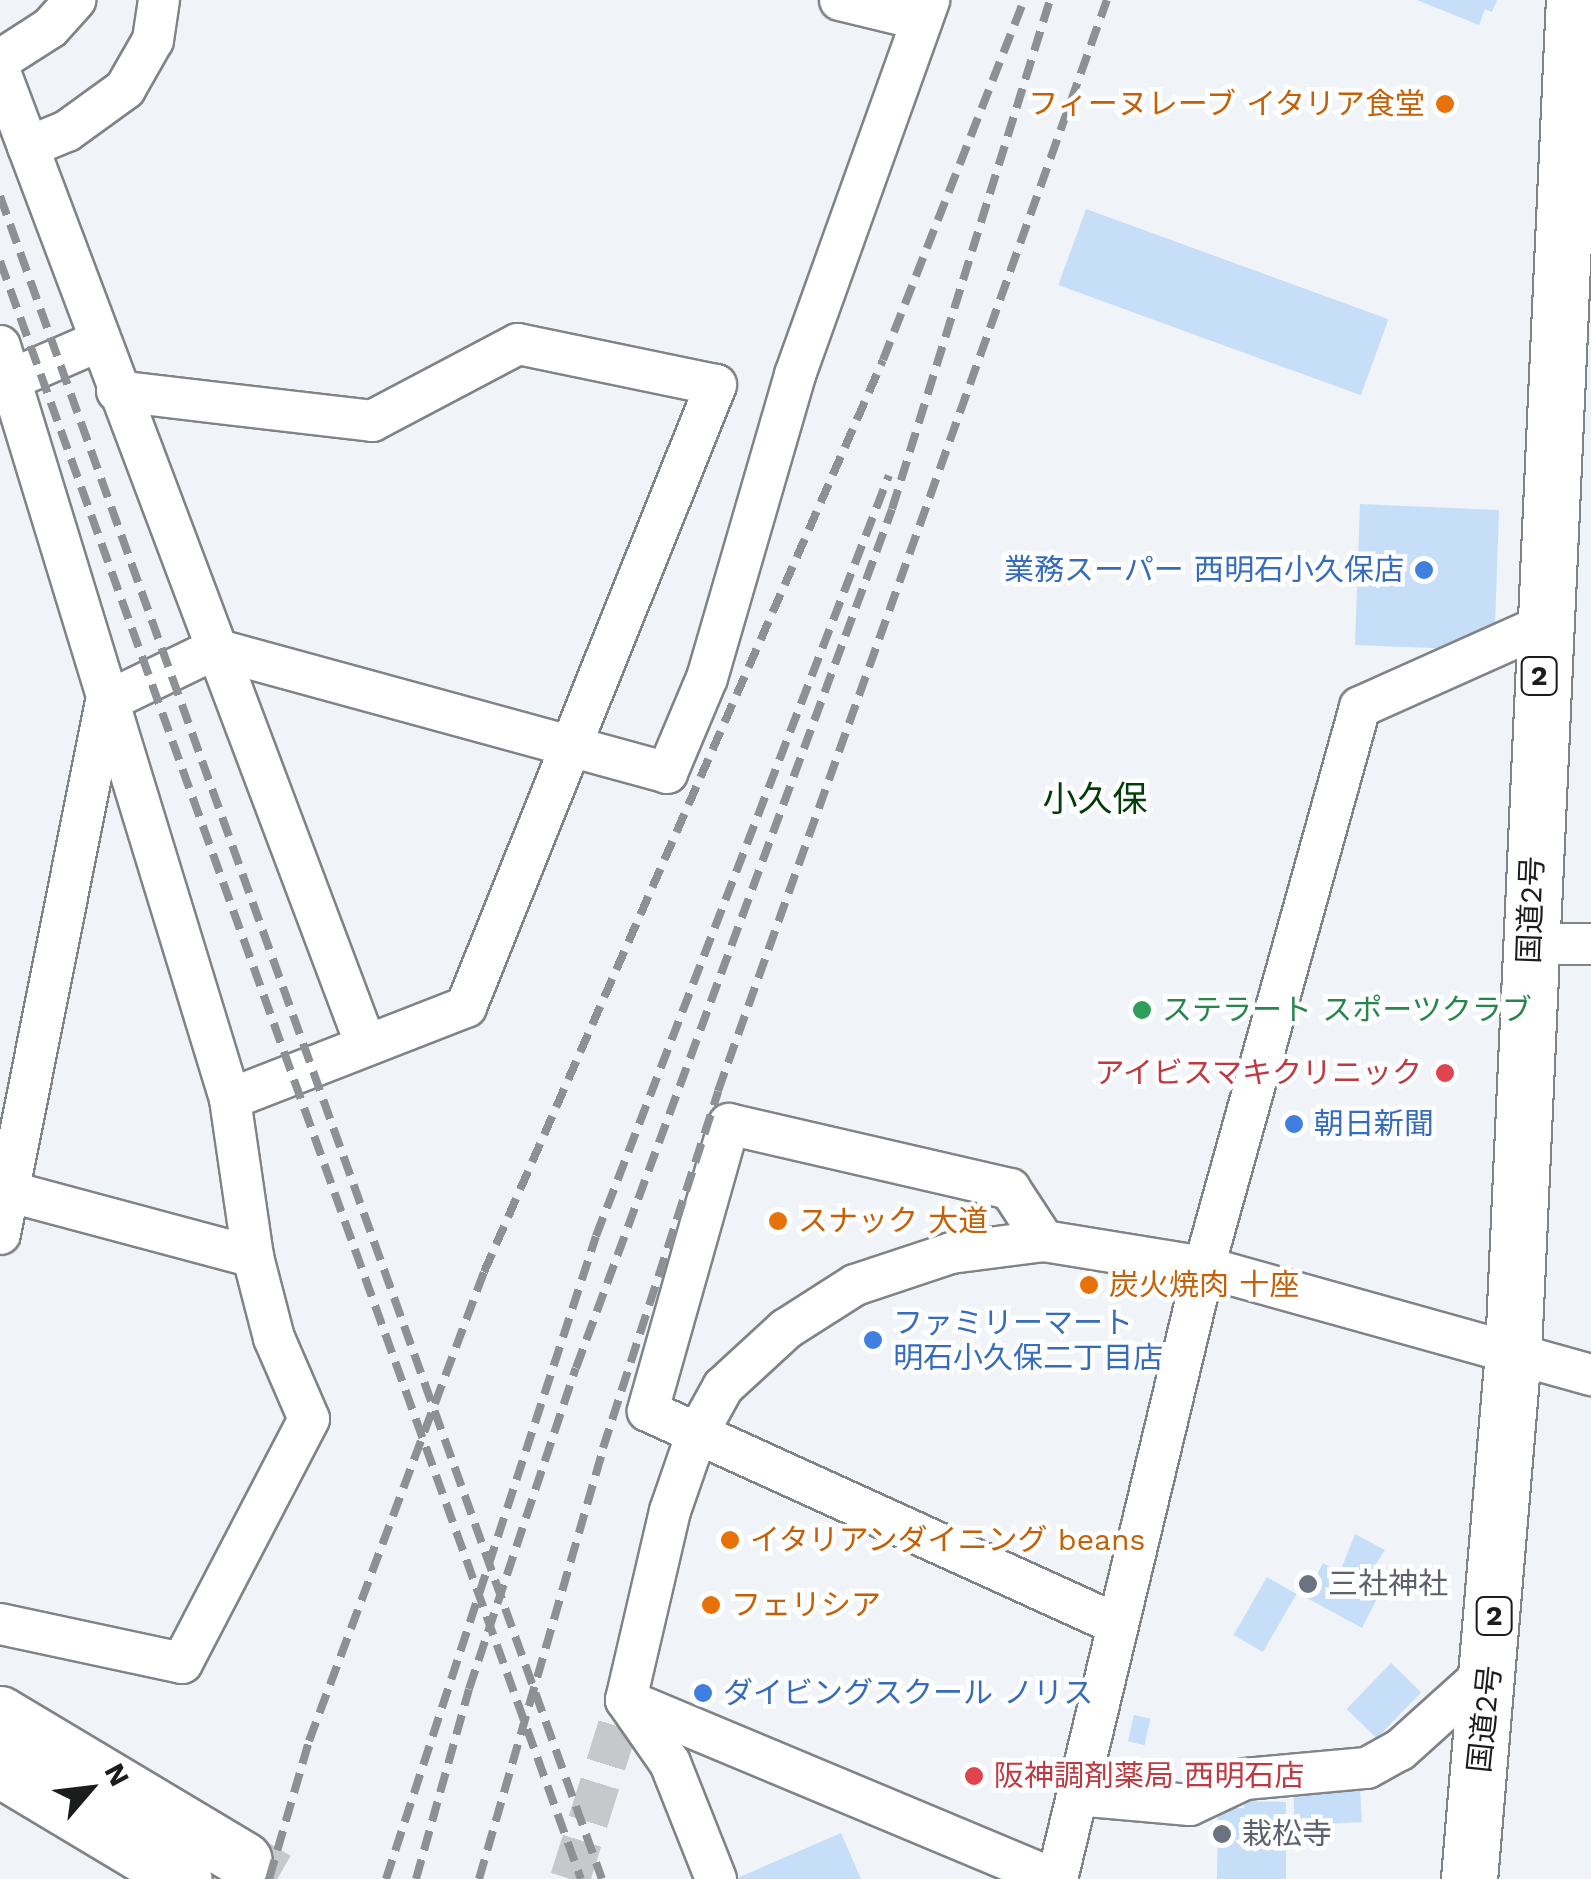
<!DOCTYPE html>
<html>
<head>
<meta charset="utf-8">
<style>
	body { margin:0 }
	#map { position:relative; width:1591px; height:1879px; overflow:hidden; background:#f0f4f8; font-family:"Work Sans","Noto Sans JP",sans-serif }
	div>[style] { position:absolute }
	.building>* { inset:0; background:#c6def7; transform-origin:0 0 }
	.minor-tunnel>* { height:40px; margin-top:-20px; transform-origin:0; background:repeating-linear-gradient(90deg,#c5c9cc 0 40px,transparent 0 60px) }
	.highway-tunnel>* { height:55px; margin-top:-27.5px; transform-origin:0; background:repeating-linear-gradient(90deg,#c5c9cc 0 55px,transparent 0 83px) }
	.roads { filter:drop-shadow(2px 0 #808387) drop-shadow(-2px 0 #808387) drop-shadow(0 2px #808387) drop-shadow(0 -2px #808387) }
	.minor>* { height:40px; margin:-20px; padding:0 20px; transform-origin:20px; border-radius:20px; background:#fff }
	.highway>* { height:55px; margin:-27.5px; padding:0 27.5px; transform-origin:27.5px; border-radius:27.5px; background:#fff }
	.rail>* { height:8px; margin-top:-4px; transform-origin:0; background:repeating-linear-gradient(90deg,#8e9194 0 20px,transparent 0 30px) }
	.dots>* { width:28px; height:28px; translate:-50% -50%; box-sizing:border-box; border:5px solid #fff; border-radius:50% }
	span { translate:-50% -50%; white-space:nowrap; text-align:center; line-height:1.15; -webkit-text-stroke:9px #fff; paint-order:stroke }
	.shield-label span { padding:2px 8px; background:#fff; border:2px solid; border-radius:8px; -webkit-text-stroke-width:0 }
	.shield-label { font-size:28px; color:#1b1c1e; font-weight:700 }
	.food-label { font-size:30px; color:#c56008 }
	.right { translate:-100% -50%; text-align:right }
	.left { translate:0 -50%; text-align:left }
	.shop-label { font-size:30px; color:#366cbe }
	.street-label { font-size:30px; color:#1b1c1e }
	.leisure-label { font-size:30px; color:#27864d }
	.health-label { font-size:30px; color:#be3a42 }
	.worship-label { font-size:30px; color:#5b616d }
	.quarter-label { font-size:35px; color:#003d09 }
	.north { position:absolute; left:40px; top:1739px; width:100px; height:100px; -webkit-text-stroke:8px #fff; paint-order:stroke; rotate:62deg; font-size:28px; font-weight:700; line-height:40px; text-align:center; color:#1b1c1e }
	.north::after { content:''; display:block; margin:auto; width:35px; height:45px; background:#1b1c1e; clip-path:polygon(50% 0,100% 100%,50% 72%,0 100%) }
</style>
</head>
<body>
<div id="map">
	<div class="building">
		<div style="clip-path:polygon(1417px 0,1497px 0,1492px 12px,1485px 9px,1479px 25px)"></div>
		<div style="left:1086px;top:209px;width:322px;height:81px;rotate:20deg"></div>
		<div style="clip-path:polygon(1360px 504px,1499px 510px,1495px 627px,1484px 626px,1483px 650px,1355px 645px)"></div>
		<div style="clip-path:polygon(1355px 1534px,1385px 1550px,1363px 1584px,1380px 1593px,1362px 1628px,1305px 1597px,1323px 1563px,1340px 1572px)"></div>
		<div style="left:1267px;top:1577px;width:34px;height:67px;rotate:30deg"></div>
		<div style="left:1391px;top:1663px;width:42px;height:64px;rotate:44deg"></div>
		<div style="left:1134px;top:1715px;width:17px;height:27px;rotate:13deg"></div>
		<div style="left:1360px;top:1787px;width:35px;height:67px;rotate:87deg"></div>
		<div style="clip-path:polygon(1244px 1801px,1286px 1802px,1286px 1879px,1217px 1879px,1218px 1808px,1244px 1808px)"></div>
		<div style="clip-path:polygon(841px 1833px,861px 1879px,735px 1879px)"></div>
	</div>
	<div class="minor-tunnel">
		<div style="left:570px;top:1879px;width:188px;rotate:-72.6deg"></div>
	</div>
	<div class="highway-tunnel">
		<div style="left:244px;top:1860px;width:38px;rotate:30deg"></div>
	</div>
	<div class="roads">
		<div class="minor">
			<div style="left:840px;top:0;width:84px;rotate:13.7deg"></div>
			<div style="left:0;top:60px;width:59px;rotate:-32.6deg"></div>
			<div style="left:50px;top:28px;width:38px;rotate:-48deg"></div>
			<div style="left:0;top:72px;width:1040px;rotate:69.39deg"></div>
			<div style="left:28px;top:147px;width:42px;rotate:-22.3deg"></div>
			<div style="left:67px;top:131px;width:72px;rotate:-35.9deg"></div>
			<div style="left:125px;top:89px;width:56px;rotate:-60.3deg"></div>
			<div style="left:153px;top:40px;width:40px;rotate:-81.5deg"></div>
			<div style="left:0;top:346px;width:787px;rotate:73.01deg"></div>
			<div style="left:230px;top:1099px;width:160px;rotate:81.7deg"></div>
			<div style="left:253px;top:1257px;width:84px;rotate:75.5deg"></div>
			<div style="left:274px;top:1338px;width:88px;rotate:66.6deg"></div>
			<div style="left:309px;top:1419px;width:275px;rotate:117.5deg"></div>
			<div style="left:182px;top:1663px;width:186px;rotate:-167.9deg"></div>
			<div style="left:0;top:377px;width:12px;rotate:9deg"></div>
			<div style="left:12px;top:379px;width:95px;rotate:-23.6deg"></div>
			<div style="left:117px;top:391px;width:257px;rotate:6.7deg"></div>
			<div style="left:372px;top:421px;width:165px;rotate:-27.8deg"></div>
			<div style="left:518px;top:344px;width:202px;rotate:11.7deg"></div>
			<div style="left:716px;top:385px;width:670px;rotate:111.9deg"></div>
			<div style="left:466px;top:1007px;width:253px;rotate:158.7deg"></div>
			<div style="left:106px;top:702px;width:121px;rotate:-25.9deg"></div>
			<div style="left:215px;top:649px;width:469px;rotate:15.3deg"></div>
			<div style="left:667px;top:773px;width:103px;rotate:-67.2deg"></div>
			<div style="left:707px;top:678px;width:316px;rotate:-73.8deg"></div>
			<div style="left:795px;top:375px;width:398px;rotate:-70.3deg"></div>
			<div style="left:1529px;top:944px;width:62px"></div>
			<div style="left:0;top:1189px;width:262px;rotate:15deg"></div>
			<div style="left:0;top:1234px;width:538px;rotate:-78.75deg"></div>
			<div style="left:1044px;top:1241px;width:62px;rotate:-123.2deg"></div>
			<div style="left:1010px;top:1189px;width:288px;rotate:-167deg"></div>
			<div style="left:729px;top:1124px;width:298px;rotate:105.8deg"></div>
			<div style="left:648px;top:1411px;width:514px;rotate:24.47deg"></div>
			<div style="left:626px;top:1700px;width:463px;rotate:22.7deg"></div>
			<div style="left:1077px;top:1795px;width:113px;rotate:5.1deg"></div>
			<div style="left:1190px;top:1805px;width:61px;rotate:-25.3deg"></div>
			<div style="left:1245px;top:1779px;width:122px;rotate:-5.2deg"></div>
			<div style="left:1367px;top:1768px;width:38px;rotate:-29deg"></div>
			<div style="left:1400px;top:1750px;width:121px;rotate:-42deg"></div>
			<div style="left:716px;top:1879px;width:125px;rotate:-111.6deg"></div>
			<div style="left:670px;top:1763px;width:77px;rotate:-124.9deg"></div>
			<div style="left:626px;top:1700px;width:194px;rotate:-76.9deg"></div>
			<div style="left:670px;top:1511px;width:79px;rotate:-70.9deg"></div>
			<div style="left:696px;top:1436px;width:56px;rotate:-61.1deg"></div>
			<div style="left:723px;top:1387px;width:86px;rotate:-42.6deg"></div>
			<div style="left:786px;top:1329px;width:82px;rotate:-32.5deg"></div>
			<div style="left:855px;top:1285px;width:101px;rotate:-18.4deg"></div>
			<div style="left:951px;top:1253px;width:94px;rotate:-7.4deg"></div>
			<div style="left:1044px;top:1241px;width:162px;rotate:9.2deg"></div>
			<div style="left:1204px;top:1267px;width:402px;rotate:15.6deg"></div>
			<div style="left:1057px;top:1879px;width:629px;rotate:-76.49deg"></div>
			<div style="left:1204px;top:1267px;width:581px;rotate:-74.43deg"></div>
			<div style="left:1360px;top:707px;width:198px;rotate:-24.1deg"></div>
		</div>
		<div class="highway">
			<div style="left:0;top:1714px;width:284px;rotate:30.9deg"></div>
			<div style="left:0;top:1769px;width:214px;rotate:30.9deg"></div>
			<div style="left:1469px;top:1879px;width:529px;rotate:-85.23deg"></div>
			<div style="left:1513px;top:1352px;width:1353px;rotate:-87.42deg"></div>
		</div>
	</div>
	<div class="rail">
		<div style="left:0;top:196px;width:1787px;rotate:70.32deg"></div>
		<div style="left:0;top:261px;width:1719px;rotate:70.25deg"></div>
		<div style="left:269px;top:1879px;width:144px;rotate:-73.8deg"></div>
		<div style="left:309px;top:1741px;width:501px;rotate:-69.54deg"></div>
		<div style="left:484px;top:1272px;width:995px;rotate:-66.37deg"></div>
		<div style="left:883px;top:360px;width:387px;rotate:-68.6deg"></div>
		<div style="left:386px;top:1879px;width:676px;rotate:-71.91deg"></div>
		<div style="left:596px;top:1236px;width:815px;rotate:-68.94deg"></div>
		<div style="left:416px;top:1879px;width:197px;rotate:-74.4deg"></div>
		<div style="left:469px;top:1689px;width:338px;rotate:-71.6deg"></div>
		<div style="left:576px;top:1368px;width:915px;rotate:-69.8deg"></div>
		<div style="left:892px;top:509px;width:533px;rotate:-72.76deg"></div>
		<div style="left:479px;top:1879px;width:448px;rotate:-73.9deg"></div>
		<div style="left:603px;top:1448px;width:375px;rotate:-72.1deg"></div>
		<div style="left:718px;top:1091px;width:1158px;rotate:-70.38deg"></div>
	</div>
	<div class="dots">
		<div style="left:1445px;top:104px;background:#e8710a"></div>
		<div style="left:1424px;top:570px;background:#3f7fe0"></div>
		<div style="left:1142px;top:1010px;background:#2e9e5b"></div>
		<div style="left:1445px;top:1073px;background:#e0444e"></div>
		<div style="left:1294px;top:1124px;background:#3f7fe0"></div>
		<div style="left:778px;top:1221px;background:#e8710a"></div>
		<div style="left:1089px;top:1285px;background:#e8710a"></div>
		<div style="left:873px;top:1340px;background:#3f7fe0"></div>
		<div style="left:730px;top:1540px;background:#e8710a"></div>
		<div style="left:1308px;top:1584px;background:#6b7280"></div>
		<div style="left:711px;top:1605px;background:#e8710a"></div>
		<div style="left:703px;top:1693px;background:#3f7fe0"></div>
		<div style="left:974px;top:1776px;background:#e0444e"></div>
		<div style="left:1222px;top:1834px;background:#6b7280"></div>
	</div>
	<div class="shield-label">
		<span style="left:1539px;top:676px">2</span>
		<span style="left:1494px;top:1616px">2</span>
	</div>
	<div class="food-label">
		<span class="right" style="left:1425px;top:104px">フィーヌレーブ イタリア食堂</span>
		<span class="left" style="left:798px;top:1221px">スナック 大道</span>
		<span class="left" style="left:1109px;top:1285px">炭火焼肉 十座</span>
		<span class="left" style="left:750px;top:1540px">イタリアンダイニング beans</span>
		<span class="left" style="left:731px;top:1605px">フェリシア</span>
	</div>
	<div class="shop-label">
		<span class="right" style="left:1404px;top:570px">業務スーパー 西明石小久保店</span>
		<span class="left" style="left:1314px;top:1124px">朝日新聞</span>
		<span class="left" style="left:893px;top:1340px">ファミリーマート<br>明石小久保二丁目店</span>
		<span class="left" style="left:723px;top:1693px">ダイビングスクール ノリス</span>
	</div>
	<div class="street-label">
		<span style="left:1531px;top:910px;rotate:-88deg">国道2号</span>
		<span style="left:1485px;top:1719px;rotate:-84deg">国道2号</span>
	</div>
	<div class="leisure-label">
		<span class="left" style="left:1162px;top:1010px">ステラート スポーツクラブ</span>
	</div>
	<div class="health-label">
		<span class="right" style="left:1422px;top:1073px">アイビスマキクリニック</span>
		<span class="left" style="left:994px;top:1776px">阪神調剤薬局 西明石店</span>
	</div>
	<div class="worship-label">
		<span class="left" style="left:1328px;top:1584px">三社神社</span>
		<span class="left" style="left:1242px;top:1834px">栽松寺</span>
	</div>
	<div class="quarter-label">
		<span style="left:1095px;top:799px">小久保</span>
	</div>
	<div class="north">N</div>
</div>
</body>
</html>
